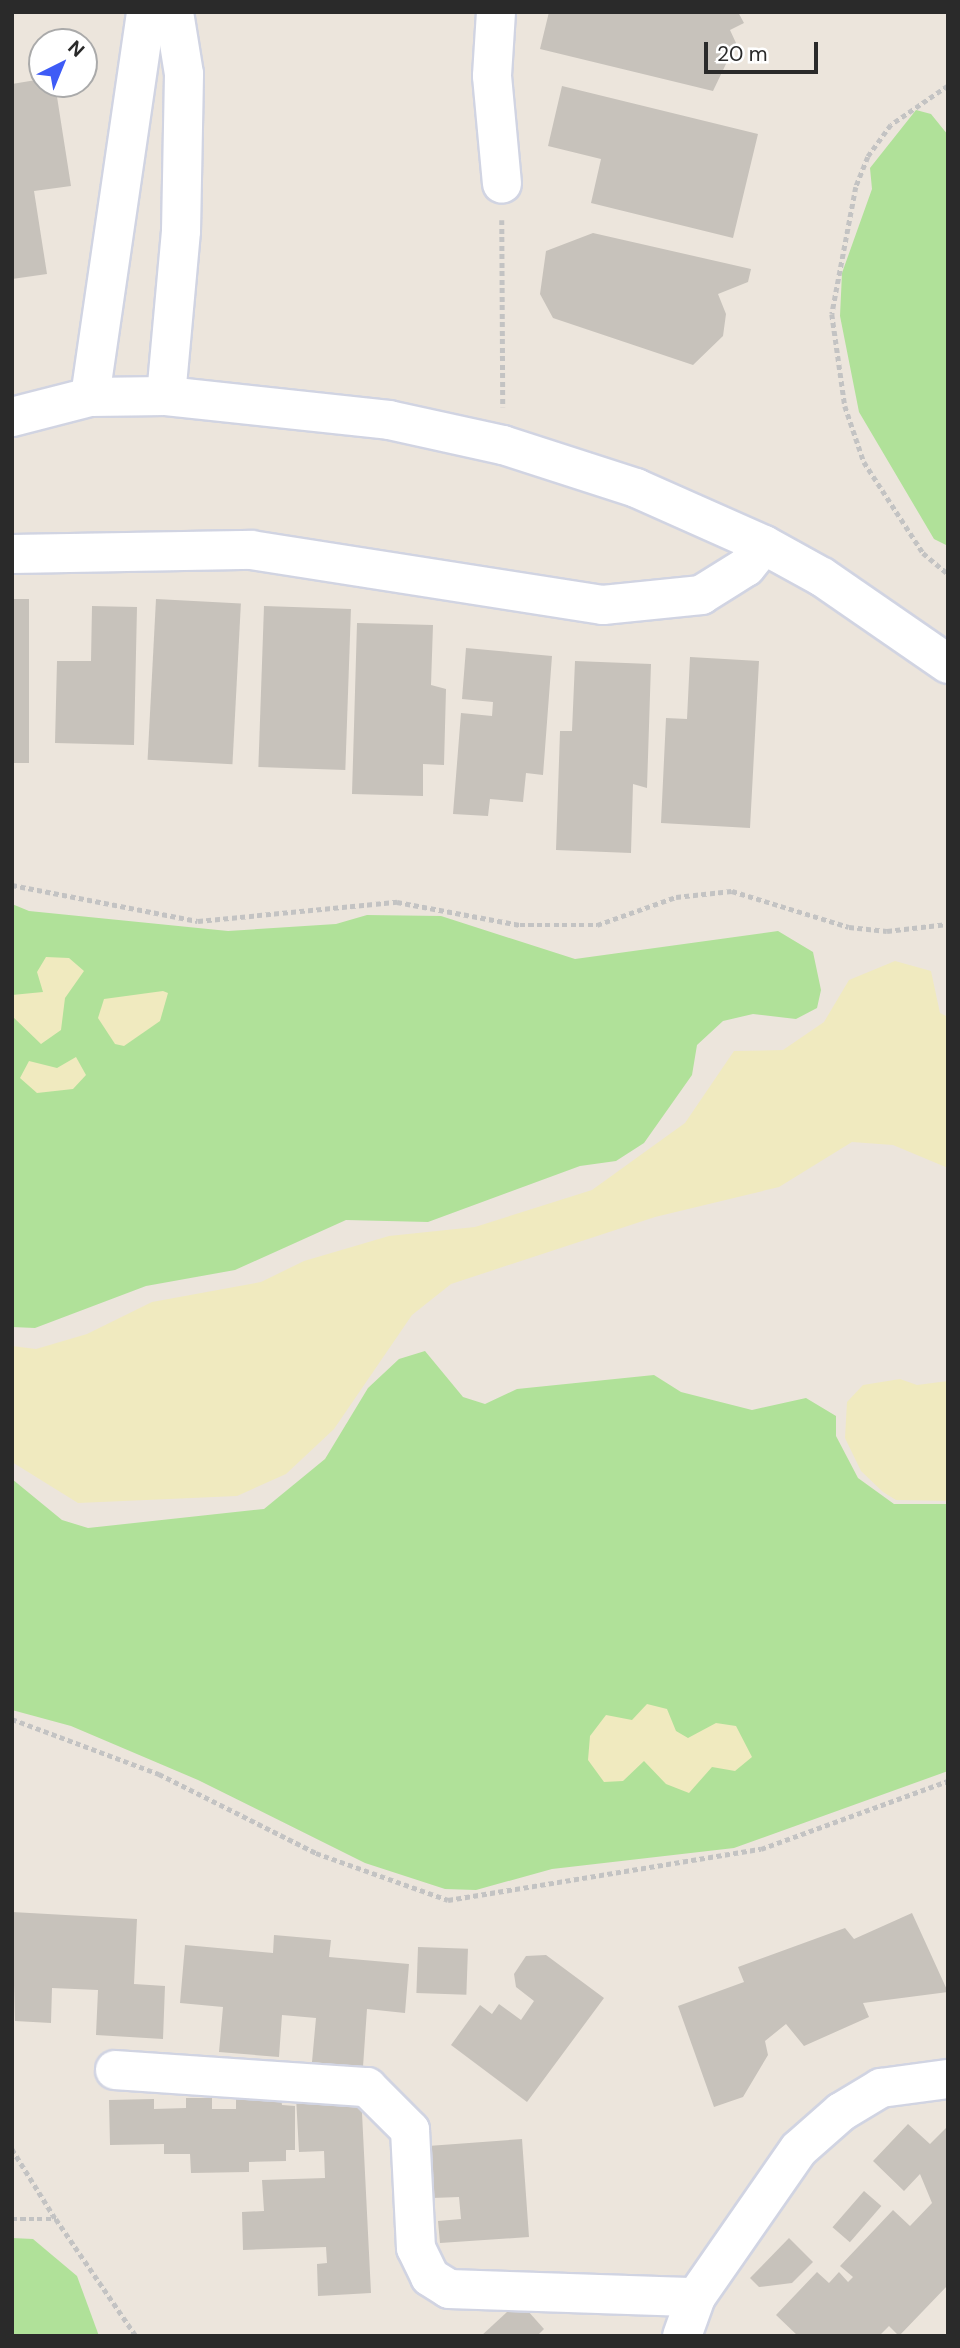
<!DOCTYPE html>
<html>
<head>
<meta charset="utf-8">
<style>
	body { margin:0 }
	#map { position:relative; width:960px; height:2348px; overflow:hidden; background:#ece5dc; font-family:"DM Sans",sans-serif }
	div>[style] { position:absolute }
	.green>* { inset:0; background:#b0e199 }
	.sand>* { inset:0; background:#f0eabf }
	.building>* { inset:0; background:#c7c2bb; transform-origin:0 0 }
	.path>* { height:4.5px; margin-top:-2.25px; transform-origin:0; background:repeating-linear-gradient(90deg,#c3c3c3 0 5px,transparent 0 8.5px) }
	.roads { filter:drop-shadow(2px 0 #d1d4e2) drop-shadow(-2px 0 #d1d4e2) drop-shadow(0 2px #d1d4e2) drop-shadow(0 -2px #d1d4e2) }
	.street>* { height:38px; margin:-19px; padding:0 19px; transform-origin:19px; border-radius:19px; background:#fff }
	span { translate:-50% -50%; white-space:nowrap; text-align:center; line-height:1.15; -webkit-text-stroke:6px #fff; paint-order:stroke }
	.frame { position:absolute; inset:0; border:14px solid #2a2a2a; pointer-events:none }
	.north { position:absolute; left:28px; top:28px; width:70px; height:70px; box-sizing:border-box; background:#fff; border:2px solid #aaa; border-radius:50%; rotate:43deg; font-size:19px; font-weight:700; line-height:28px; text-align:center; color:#2a2a2a }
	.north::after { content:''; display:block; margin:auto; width:24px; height:32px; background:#3e5bf6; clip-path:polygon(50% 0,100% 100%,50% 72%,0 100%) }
	.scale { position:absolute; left:704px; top:42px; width:114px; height:32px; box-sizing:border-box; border:4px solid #2a2a2a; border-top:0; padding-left:9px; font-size:21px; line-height:24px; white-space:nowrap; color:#2a2a2a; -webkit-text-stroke:5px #fff; paint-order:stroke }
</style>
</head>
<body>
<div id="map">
	<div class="green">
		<div style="clip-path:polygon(916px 110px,931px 114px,948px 135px,948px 546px,934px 539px,859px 412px,840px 316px,842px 273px,872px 189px,870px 168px)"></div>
		<div style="clip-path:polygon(12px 904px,29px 911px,228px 931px,336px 924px,367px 915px,441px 916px,575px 959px,778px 931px,813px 952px,821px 990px,817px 1008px,796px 1019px,753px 1014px,723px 1021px,697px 1045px,692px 1075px,644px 1143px,616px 1161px,580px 1166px,428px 1222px,346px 1220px,235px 1270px,146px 1286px,35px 1328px,12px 1327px)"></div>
		<div style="clip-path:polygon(425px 1351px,463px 1397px,485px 1404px,517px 1389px,654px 1375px,681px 1392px,752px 1410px,806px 1398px,836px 1416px,836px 1436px,858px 1478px,894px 1504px,948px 1504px,948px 1771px,734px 1848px,552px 1869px,476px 1890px,445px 1889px,365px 1863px,198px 1780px,71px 1726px,12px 1710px,12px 1479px,62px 1520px,88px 1528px,264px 1509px,325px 1459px,368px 1388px,399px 1359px)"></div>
		<div style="clip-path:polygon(12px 2238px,33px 2239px,77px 2276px,99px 2336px,12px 2336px)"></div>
	</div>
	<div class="sand">
		<div style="clip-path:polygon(46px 957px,69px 958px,84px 971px,65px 998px,61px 1030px,41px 1044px,12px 1016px,12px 995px,43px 992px,37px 972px)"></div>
		<div style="clip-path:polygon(895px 961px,931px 971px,940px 1013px,948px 1017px,948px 1168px,893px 1145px,852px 1142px,779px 1187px,655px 1217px,451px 1284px,412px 1315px,334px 1429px,286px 1474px,237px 1496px,78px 1503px,12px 1462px,12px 1346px,36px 1349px,87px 1334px,152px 1302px,261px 1282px,304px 1261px,389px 1236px,475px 1227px,592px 1190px,685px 1123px,734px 1051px,783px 1050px,824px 1022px,849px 980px)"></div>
		<div style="clip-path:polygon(163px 991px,168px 993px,160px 1021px,124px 1046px,115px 1044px,98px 1018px,104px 999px)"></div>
		<div style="clip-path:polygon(76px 1057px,86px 1075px,73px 1089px,37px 1093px,20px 1078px,29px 1061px,57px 1068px)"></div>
		<div style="clip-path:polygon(900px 1379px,917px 1385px,948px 1381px,948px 1501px,896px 1500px,883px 1492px,861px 1471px,845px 1438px,847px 1402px,863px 1385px)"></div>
		<div style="clip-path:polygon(647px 1704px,667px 1709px,676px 1731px,688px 1738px,716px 1723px,736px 1726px,752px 1757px,735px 1771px,712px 1767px,689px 1793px,666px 1784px,644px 1761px,623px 1781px,604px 1782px,588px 1760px,590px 1736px,606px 1715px,632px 1720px)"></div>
	</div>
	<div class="building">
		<div style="clip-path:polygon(549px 12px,738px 12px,744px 23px,730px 30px,736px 43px,713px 91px,540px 49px)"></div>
		<div style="clip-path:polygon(42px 79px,55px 84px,71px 186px,34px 191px,47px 274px,12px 279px,12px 84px)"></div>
		<div style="clip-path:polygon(562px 86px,758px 134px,733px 238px,591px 203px,601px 159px,548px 146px)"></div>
		<div style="clip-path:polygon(593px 233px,751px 269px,748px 282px,718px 294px,726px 314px,723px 336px,693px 365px,553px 318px,540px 294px,546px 251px)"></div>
		<div style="left:12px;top:599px;width:17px;height:164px"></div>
		<div style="left:156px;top:599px;width:85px;height:161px;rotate:3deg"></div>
		<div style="clip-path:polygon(92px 606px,137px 607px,134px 745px,55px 743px,57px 661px,91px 661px)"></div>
		<div style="left:264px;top:606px;width:87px;height:161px;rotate:2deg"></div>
		<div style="clip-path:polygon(357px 623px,433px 625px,431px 685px,446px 689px,444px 765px,423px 764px,423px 796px,352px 794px)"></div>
		<div style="clip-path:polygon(466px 648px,552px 656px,543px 775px,526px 773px,523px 802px,490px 799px,488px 816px,453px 814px,461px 713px,492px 716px,493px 702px,462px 699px)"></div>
		<div style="clip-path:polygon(690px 657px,759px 661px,750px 828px,661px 823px,666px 718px,687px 719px)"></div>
		<div style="clip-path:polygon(575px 661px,651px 664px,647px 788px,633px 784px,631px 853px,556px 850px,560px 731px,572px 731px)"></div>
		<div style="clip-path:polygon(12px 1912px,137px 1919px,134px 1984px,165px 1986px,163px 2039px,96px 2035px,98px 1990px,52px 1988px,51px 2023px,15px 2021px)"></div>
		<div style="clip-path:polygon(912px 1913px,948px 1992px,863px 2003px,869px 2017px,804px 2046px,786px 2024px,765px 2041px,768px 2055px,743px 2097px,714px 2107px,678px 2006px,744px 1982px,738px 1967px,845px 1928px,854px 1939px)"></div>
		<div style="clip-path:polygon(274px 1935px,331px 1940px,329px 1957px,409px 1964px,405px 2013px,367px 2009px,363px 2067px,312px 2062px,316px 2018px,282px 2015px,279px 2057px,219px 2052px,223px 2007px,180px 2003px,185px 1945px,273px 1953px)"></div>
		<div style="left:418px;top:1947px;width:50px;height:46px;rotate:2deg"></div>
		<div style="clip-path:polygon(546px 1955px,604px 1998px,527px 2102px,451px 2045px,480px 2005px,492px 2014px,499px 2004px,521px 2020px,534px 2001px,516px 1987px,514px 1974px,526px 1956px)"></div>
		<div style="clip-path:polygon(361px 2093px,371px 2293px,318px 2296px,317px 2264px,327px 2263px,326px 2247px,243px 2250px,242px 2212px,264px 2211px,262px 2180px,325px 2178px,324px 2151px,299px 2152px,296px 2097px)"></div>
		<div style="clip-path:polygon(186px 2098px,212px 2098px,212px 2109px,236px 2109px,236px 2099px,281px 2098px,282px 2105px,295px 2106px,295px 2150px,286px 2150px,286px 2161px,249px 2162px,249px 2172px,191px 2173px,190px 2154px,164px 2154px,164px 2144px,110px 2145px,109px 2100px,154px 2099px,154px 2109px,186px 2108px)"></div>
		<div style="clip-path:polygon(908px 2124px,930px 2144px,948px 2126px,948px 2285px,899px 2336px,889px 2326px,879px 2336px,798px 2336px,776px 2315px,817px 2272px,829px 2283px,839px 2272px,848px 2282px,853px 2277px,840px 2266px,893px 2210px,910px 2226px,932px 2203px,920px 2174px,904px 2191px,873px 2161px)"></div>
		<div style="clip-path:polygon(522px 2139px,529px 2237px,440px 2243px,438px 2221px,461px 2219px,459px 2197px,432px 2198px,428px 2146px)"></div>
		<div style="left:864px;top:2191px;width:23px;height:48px;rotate:41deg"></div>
		<div style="clip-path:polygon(789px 2238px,813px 2262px,792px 2283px,759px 2287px,750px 2278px)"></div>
		<div style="clip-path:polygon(519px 2301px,544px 2329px,537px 2336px,481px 2336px)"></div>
	</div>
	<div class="path">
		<div style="left:948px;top:86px;width:69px;rotate:145.6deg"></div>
		<div style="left:891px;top:125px;width:39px;rotate:126deg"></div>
		<div style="left:868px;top:157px;width:32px;rotate:112deg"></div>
		<div style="left:856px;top:187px;width:129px;rotate:100.7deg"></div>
		<div style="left:832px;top:314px;width:93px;rotate:82deg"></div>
		<div style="left:845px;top:406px;width:59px;rotate:71.3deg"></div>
		<div style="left:864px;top:462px;width:108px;rotate:57deg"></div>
		<div style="left:923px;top:553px;width:33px;rotate:40deg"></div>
		<div style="left:502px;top:220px;width:187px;rotate:89.7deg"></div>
		<div style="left:12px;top:885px;width:189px;rotate:11deg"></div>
		<div style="left:198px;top:921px;width:200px;rotate:-5.5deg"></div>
		<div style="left:397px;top:902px;width:125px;rotate:10.6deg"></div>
		<div style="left:520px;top:925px;width:77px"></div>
		<div style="left:597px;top:925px;width:84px;rotate:-19.5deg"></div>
		<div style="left:676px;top:897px;width:56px;rotate:-6.1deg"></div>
		<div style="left:732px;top:891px;width:122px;rotate:17.1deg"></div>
		<div style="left:849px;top:927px;width:38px;rotate:6deg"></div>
		<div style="left:887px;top:931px;width:61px;rotate:-6.5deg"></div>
		<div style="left:12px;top:1719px;width:157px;rotate:20.5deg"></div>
		<div style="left:159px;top:1774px;width:176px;rotate:26.7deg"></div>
		<div style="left:316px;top:1853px;width:140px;rotate:19.6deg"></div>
		<div style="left:448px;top:1900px;width:317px;rotate:-9.3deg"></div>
		<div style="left:761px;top:1849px;width:199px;rotate:-20deg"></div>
		<div style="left:12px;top:2149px;width:81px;rotate:58.1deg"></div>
		<div style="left:12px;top:2219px;width:44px"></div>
		<div style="left:56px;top:2219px;width:142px;rotate:55.6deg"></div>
	</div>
	<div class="roads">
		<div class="street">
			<div style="left:496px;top:12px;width:64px;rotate:93.6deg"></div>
			<div style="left:492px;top:76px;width:108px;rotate:84.7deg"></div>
			<div style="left:166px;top:396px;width:166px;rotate:-84.8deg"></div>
			<div style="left:181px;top:231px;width:157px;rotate:-88.9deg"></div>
			<div style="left:184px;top:74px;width:63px;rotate:-99.2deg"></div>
			<div style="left:90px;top:397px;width:389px;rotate:-81.7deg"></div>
			<div style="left:12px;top:417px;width:81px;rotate:-14.4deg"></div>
			<div style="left:90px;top:397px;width:76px;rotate:-0.8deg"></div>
			<div style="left:166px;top:396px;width:224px;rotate:6.1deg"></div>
			<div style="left:389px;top:420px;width:117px;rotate:12.4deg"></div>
			<div style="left:503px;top:445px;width:140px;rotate:17.9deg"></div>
			<div style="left:636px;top:488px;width:140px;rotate:24deg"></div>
			<div style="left:764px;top:545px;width:66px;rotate:28.9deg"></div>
			<div style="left:822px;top:577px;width:153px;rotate:34.6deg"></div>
			<div style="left:12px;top:554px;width:239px;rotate:-1deg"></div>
			<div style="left:251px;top:550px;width:356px;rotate:8.9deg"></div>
			<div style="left:603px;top:605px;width:99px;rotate:-5.8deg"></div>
			<div style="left:701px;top:595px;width:53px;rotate:-31.9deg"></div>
			<div style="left:746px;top:567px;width:28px;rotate:-51deg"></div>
			<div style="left:115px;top:2070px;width:253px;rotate:3.9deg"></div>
			<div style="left:367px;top:2087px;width:61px;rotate:45deg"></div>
			<div style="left:410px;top:2130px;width:118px;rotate:87.1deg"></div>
			<div style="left:416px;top:2248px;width:32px;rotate:64deg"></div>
			<div style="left:430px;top:2277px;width:22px;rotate:32deg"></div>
			<div style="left:449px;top:2289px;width:247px;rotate:1.9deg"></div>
			<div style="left:696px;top:2297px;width:41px;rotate:109.7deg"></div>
			<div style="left:696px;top:2297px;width:180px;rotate:-55.2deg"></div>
			<div style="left:799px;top:2149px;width:56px;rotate:-41.4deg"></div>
			<div style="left:841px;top:2112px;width:47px;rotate:-31deg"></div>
			<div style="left:881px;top:2088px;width:68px;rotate:-7.7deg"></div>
		</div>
	</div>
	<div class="frame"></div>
	<div class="north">N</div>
	<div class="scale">20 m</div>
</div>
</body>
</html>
